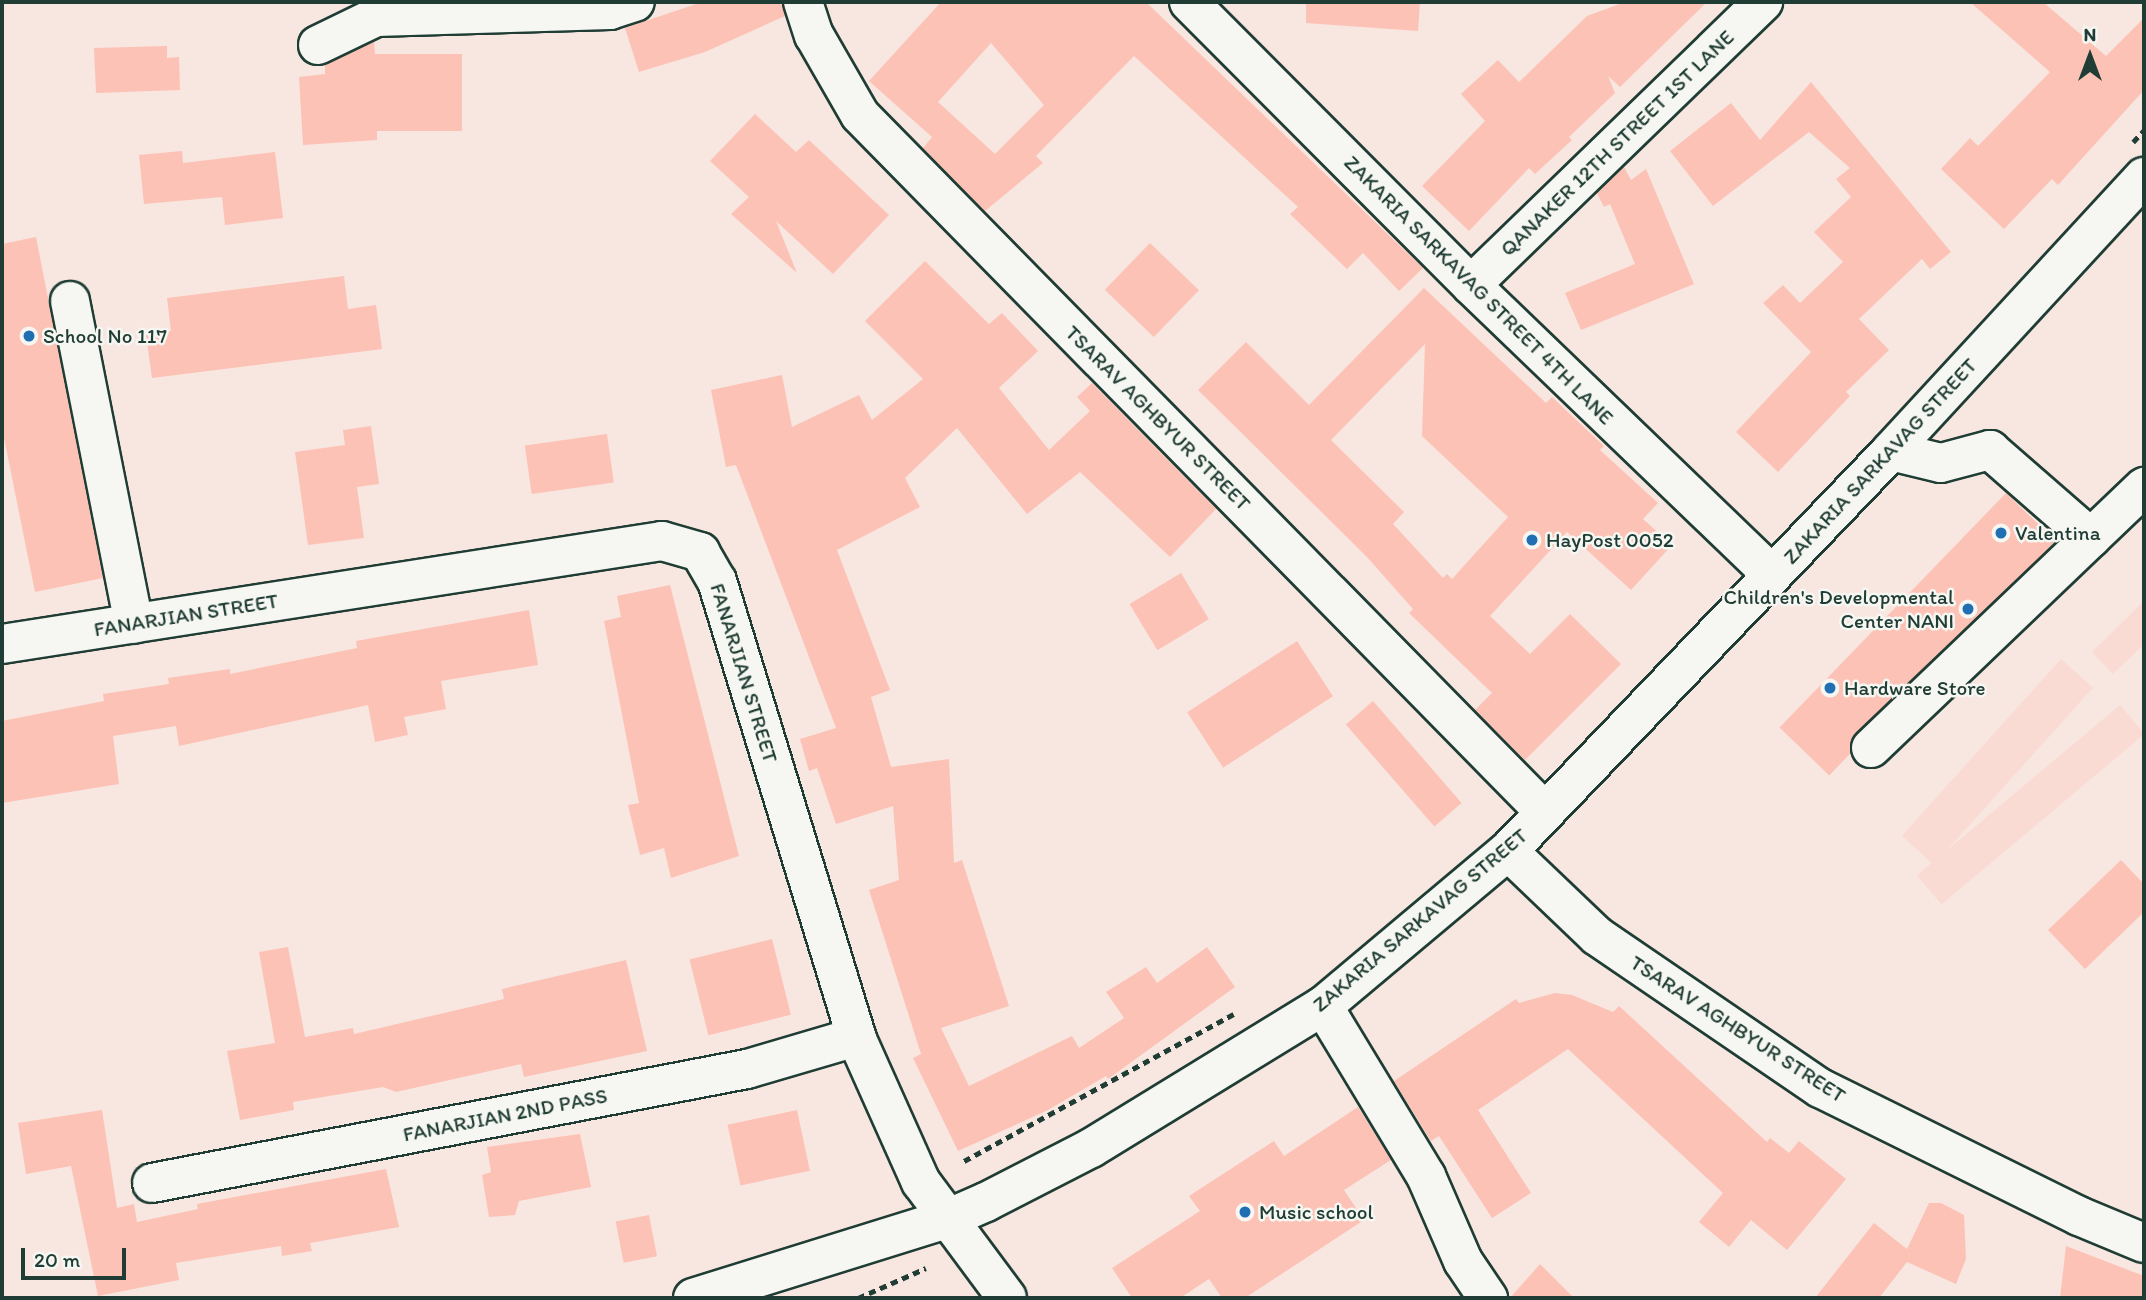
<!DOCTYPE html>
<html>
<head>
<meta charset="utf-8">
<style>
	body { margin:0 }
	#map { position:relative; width:2146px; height:1300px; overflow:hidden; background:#f8e6e0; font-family:Itim,sans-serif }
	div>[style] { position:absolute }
	.built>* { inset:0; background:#fadbd3; transform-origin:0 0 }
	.building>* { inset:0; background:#fdc2b6; transform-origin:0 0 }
	.path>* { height:4.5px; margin-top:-2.25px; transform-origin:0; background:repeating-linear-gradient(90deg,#1f3d34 0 7px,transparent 0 12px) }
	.roads { filter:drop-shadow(2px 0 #1f3d34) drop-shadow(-2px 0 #1f3d34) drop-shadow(0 2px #1f3d34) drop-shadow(0 -2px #1f3d34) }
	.minor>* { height:38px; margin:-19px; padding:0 19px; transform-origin:19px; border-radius:19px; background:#f6f6f2 }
	.major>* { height:38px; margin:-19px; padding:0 19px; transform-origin:19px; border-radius:19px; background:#f6f6f2 }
	.dots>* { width:19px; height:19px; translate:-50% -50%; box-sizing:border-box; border:4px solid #f6f6f2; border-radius:50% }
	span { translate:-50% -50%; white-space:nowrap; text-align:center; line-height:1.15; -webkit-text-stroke:5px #f6f6f2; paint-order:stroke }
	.street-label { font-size:21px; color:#1f3d34 }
	.poi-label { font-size:21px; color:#1f3d34 }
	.left { translate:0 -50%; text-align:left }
	.right { translate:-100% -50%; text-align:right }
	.frame { position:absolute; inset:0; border:4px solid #1f3d34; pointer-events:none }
	.north { position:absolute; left:2055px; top:21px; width:70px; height:70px; -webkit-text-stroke:5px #f6f6f2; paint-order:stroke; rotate:0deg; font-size:19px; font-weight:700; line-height:28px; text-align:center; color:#1f3d34 }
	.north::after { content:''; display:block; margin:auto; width:24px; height:32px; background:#1f3d34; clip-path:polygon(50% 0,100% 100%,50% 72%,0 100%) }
	.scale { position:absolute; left:21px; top:1248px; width:105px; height:32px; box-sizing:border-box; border:4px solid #1f3d34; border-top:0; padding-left:9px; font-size:21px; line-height:24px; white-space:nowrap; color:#1f3d34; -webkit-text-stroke:5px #f6f6f2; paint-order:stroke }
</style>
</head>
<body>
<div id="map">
	<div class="built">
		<div style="clip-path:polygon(2144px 601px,2144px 644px,2113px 674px,2092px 652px)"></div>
		<div style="left:2061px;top:659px;width:43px;height:238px;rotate:42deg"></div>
		<div style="left:2120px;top:705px;width:38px;height:265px;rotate:50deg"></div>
	</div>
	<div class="building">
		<div style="clip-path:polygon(702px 2px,782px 2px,785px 16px,705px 52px,639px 72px,625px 28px)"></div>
		<div style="clip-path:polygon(evenodd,941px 2px,1146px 2px,1423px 268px,1399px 291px,1363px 253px,1347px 269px,1290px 214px,1298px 207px,1134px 56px,1036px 156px,1043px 163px,985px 211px,923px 148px,932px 137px,869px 81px,941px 2px,991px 43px,1044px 105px,995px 154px,938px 102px,991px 43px)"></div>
		<div style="clip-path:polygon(1306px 2px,1420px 2px,1418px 31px,1306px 23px)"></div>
		<div style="clip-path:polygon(1625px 2px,1707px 2px,1620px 87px,1608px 76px,1615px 93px,1569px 137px,1572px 140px,1535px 174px,1529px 168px,1469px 231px,1422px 186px,1485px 121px,1461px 94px,1498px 60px,1519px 82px,1587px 16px)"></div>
		<div style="clip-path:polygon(1970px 2px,2043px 2px,2106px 56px,2144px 18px,2144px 90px,2058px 185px,2052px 179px,2004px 229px,1941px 169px,1970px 138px,1978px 146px,2050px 72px)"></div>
		<div style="clip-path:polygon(374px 42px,375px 54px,462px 54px,462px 131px,377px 131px,377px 140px,303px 145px,299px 77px,325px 74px,325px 65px)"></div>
		<div style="clip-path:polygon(167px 46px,167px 58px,179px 57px,180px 90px,96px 93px,94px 48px)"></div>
		<div style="clip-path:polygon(1811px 82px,1951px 252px,1930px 269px,1922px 259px,1859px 319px,1889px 350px,1846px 392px,1850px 396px,1778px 472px,1736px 432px,1811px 352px,1763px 303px,1783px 285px,1800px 303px,1843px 262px,1814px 232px,1851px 197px,1836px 179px,1850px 168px,1809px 132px,1713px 206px,1670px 151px,1731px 103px,1760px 140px)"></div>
		<div style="clip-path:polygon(755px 114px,796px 152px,809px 140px,889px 215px,833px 274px,776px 221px,797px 273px,731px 214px,749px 197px,710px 161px)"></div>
		<div style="clip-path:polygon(182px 151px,183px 163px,275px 152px,283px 218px,225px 225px,222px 197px,144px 204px,139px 155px)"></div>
		<div style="clip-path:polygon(1624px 167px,1631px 180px,1646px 169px,1694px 284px,1581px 330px,1565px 293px,1635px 264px,1610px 204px,1604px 207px,1597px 193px)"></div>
		<div style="clip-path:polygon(36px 237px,103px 578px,35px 592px,2px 428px,2px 244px)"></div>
		<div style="left:1150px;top:243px;width:68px;height:65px;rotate:44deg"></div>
		<div style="clip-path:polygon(925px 261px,989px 324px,1002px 313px,1038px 351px,999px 388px,1049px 450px,1090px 411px,1077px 397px,1092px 383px,1216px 509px,1170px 557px,1080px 472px,1027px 514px,957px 428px,905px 478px,920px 507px,837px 550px,890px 690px,871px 697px,891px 767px,949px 759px,954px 863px,962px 860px,1009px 1006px,941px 1028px,969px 1086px,1072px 1036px,1079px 1048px,1124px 1018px,1106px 992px,1146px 967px,1157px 983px,1207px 947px,1235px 987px,1108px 1079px,1106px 1076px,1048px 1110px,958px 1151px,913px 1058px,921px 1054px,869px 890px,899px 880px,893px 806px,836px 824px,817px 768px,809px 771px,800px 739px,836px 728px,736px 465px,726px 467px,711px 390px,782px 375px,792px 427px,859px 395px,872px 420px,923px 379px,865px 321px)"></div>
		<div style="clip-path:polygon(344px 276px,348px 309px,376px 305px,382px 349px,152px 378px,146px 335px,171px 331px,167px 298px)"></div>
		<div style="clip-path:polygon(evenodd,1424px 288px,1546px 403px,1552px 397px,1604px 446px,1600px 450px,1658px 503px,1643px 519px,1672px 545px,1631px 590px,1567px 532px,1490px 616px,1530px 654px,1570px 614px,1621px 664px,1525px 760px,1475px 710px,1492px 693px,1409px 613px,1413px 609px,1367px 557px,1198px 390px,1246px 342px,1309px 405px,1424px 288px,1425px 344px,1422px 436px,1508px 517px,1452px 579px,1447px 574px,1443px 578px,1393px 524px,1404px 512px,1331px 440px,1425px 344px)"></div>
		<div style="clip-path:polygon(371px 426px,379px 484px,357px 487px,364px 538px,308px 545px,295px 452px,345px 445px,343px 430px)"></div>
		<div style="left:607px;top:434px;width:49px;height:83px;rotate:82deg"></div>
		<div style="left:2006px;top:493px;width:69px;height:326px;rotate:44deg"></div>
		<div style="left:1181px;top:573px;width:54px;height:60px;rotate:59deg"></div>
		<div style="clip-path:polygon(670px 585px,739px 856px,671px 878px,664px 848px,640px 855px,628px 805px,639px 803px,604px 621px,621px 617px,617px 596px)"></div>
		<div style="clip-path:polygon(529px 610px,538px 665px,441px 681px,446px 709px,404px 717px,408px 735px,375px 742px,368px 705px,179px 746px,176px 726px,113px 736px,119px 784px,2px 803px,2px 721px,104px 701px,103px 694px,169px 684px,168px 678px,230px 669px,230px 674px,357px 648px,356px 641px)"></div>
		<div style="left:1297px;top:641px;width:66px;height:131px;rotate:57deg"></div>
		<div style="left:1373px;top:701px;width:135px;height:36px;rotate:49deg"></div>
		<div style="clip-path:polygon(2121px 860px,2144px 884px,2144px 912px,2085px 969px,2048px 930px)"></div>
		<div style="left:772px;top:939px;width:78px;height:85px;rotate:76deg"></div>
		<div style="clip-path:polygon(288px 947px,305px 1037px,353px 1028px,354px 1034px,504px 999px,502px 989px,626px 960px,647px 1051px,524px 1077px,521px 1064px,396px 1092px,383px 1087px,293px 1102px,294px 1110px,240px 1120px,227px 1051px,275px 1043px,259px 952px)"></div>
		<div style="clip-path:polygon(1555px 993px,1572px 995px,1613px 1012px,1619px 1006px,1767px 1142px,1770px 1138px,1789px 1153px,1799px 1141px,1846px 1179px,1787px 1250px,1751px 1220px,1729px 1247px,1699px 1222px,1723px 1193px,1568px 1049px,1478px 1110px,1531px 1193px,1492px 1218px,1439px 1136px,1431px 1141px,1394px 1081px,1516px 999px,1519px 1003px)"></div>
		<div style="clip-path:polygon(1358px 1107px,1391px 1160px,1344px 1190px,1364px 1220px,1245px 1298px,1222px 1298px,1209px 1279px,1180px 1298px,1132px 1298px,1112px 1268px,1200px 1211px,1189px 1196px,1274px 1141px,1284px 1156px)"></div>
		<div style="clip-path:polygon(102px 1110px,117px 1208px,134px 1204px,137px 1222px,198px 1209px,197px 1204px,386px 1169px,399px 1227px,310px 1243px,312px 1251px,282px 1256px,281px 1246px,176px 1263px,179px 1280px,98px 1296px,71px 1166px,26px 1174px,18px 1123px)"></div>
		<div style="left:797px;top:1110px;width:62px;height:71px;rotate:78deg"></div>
		<div style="clip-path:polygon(580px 1134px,591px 1187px,519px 1201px,515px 1215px,489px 1217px,482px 1175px,491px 1172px,487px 1147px)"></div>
		<div style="clip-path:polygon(1929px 1203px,1941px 1203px,1964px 1215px,1966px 1259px,1956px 1284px,1907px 1262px,1879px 1298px,1815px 1298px,1874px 1223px,1907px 1249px)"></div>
		<div style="left:649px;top:1215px;width:42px;height:34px;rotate:79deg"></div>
		<div style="clip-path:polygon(2066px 1246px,2144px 1276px,2144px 1298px,2060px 1298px)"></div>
		<div style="clip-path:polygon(1540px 1264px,1574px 1298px,1510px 1298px)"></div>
	</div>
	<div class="path">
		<div style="left:2133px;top:142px;width:16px;rotate:-47deg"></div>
		<div style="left:964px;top:1161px;width:307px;rotate:-28.6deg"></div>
		<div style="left:858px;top:1298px;width:74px;rotate:-23.8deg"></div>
	</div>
	<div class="roads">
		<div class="minor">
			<div style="left:803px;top:2px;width:35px;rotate:72deg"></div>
			<div style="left:814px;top:35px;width:92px;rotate:60.1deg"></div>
			<div style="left:860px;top:115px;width:977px;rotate:45.5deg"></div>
			<div style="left:1189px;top:2px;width:400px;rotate:45.1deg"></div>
			<div style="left:1471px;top:285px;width:418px;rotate:43.9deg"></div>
			<div style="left:318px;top:45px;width:64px;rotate:-25.8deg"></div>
			<div style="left:376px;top:17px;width:234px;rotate:-1.7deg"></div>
			<div style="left:610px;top:10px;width:26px;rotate:-18deg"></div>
			<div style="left:1471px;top:285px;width:407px;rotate:-44.1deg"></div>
			<div style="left:70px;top:301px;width:329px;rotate:78.8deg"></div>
			<div style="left:1891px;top:451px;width:51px;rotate:13.5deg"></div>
			<div style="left:1941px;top:463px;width:51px;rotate:-14.9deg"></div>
			<div style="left:1990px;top:450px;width:134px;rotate:41.1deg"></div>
			<div style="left:2px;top:644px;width:668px;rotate:-8.87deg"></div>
			<div style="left:662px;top:541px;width:40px;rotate:16deg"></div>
			<div style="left:700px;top:552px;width:34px;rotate:60deg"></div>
			<div style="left:717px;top:581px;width:477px;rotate:73deg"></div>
			<div style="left:856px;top:1037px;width:159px;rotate:65.9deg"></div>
			<div style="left:921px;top:1182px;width:144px;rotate:53.4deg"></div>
			<div style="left:1871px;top:748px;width:378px;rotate:-43.7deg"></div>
			<div style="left:1323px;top:1006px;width:199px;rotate:58.8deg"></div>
			<div style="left:1426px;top:1176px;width:93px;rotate:66.5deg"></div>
			<div style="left:1463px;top:1261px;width:45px;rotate:56deg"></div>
			<div style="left:152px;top:1183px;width:606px;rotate:-10.85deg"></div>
			<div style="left:747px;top:1069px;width:114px;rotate:-16.4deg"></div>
		</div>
		<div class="major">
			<div style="left:1508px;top:851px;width:123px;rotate:43.7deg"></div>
			<div style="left:1597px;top:936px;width:270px;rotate:34.3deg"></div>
			<div style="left:1820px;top:1088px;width:289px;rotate:26.3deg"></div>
			<div style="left:2079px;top:1216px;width:70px;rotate:22.6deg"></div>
			<div style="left:693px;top:1298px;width:266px;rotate:-17.3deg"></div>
			<div style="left:947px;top:1219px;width:43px;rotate:-23.6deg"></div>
			<div style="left:986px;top:1202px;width:118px;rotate:-27.2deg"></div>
			<div style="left:1091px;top:1148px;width:272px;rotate:-31.5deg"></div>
			<div style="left:1323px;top:1006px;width:241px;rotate:-40deg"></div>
			<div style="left:1508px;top:851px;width:554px;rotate:-46.24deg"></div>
			<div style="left:1891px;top:451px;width:373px;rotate:-47.3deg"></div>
		</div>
	</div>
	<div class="dots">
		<div style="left:29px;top:336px;background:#1f6fb2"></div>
		<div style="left:2001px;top:533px;background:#1f6fb2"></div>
		<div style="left:1532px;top:540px;background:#1f6fb2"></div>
		<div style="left:1968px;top:609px;background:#1f6fb2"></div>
		<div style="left:1830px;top:688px;background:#1f6fb2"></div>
		<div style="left:1245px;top:1212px;background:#1f6fb2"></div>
	</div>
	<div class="street-label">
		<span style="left:1617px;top:143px;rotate:-44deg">QANAKER 12TH STREET 1ST LANE</span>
		<span style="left:1479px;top:290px;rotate:45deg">ZAKARIA SARKAVAG STREET 4TH LANE</span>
		<span style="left:1158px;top:418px;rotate:45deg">TSARAV AGHBYUR STREET</span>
		<span style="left:1880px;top:461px;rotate:-47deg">ZAKARIA SARKAVAG STREET</span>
		<span style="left:186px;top:615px;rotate:-9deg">FANARJIAN STREET</span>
		<span style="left:744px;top:673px;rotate:73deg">FANARJIAN STREET</span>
		<span style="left:1420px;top:920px;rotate:-40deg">ZAKARIA SARKAVAG STREET</span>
		<span style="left:1738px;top:1029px;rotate:33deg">TSARAV AGHBYUR STREET</span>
		<span style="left:505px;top:1115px;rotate:-11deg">FANARJIAN 2ND PASS</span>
	</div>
	<div class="poi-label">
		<span class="left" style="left:43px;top:336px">School No 117</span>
		<span class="left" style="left:2015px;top:533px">Valentina</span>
		<span class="left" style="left:1546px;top:540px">HayPost 0052</span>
		<span class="right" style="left:1954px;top:609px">Children's Developmental<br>Center NANI</span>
		<span class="left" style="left:1844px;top:688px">Hardware Store</span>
		<span class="left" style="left:1259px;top:1212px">Music school</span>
	</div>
	<div class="frame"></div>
	<div class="north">N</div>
	<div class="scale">20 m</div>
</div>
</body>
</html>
